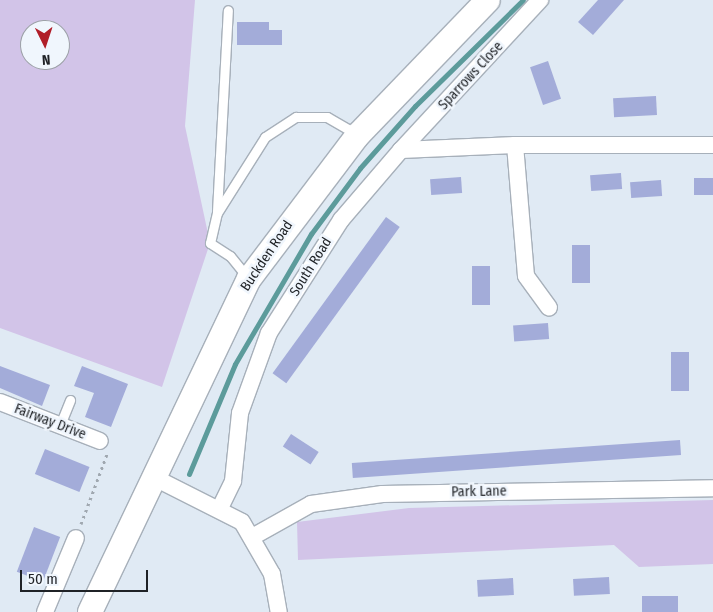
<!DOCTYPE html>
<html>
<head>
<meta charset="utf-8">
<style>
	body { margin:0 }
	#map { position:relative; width:713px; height:612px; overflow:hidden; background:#e0eaf4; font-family:"Fira Sans Condensed",sans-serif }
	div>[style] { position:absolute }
	.green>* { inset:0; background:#d2c4e8 }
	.stream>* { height:5px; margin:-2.5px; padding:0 2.5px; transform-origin:2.5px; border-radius:2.5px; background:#5c9b9b }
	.building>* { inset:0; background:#a3acd9; transform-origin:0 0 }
	.path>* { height:3px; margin-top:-1.5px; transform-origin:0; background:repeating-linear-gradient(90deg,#a0a8b0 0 2.5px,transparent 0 6.5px) }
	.roads { filter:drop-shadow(1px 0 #a7b0ba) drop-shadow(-1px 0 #a7b0ba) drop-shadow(0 1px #a7b0ba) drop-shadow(0 -1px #a7b0ba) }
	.lane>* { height:9px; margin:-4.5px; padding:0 4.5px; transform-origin:4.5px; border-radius:4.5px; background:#fff }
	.street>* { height:16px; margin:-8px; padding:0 8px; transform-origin:8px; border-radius:8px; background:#fff }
	.secondary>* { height:24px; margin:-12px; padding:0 12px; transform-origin:12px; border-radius:12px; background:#fff }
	span { translate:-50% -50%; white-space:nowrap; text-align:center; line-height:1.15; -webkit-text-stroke:5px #f0f6fd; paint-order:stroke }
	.street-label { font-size:14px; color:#1f2226 }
	.north { position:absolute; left:20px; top:20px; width:50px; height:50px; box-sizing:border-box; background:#f0f6fd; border:1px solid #9ca1a7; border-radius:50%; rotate:176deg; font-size:14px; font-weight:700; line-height:20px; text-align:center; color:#1f2226 }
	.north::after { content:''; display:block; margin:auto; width:18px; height:22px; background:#b01e29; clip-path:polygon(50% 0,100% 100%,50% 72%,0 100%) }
	.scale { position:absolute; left:20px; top:570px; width:128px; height:22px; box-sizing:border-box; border:2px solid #1f2226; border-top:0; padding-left:6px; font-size:15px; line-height:18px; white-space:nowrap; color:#1f2226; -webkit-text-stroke:4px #f0f6fd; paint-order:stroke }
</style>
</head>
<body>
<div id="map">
	<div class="green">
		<div style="clip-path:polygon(evenodd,0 0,195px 0,185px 126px,210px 243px,162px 387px,0 328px,0 0,30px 30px,60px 30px,60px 60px,30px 60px,30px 30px)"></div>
		<div style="clip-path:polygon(713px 500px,713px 564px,639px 567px,614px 545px,298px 560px,297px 522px,409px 508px)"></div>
	</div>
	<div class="stream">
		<div style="left:189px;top:474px;width:119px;rotate:-67.3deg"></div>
		<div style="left:235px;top:364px;width:151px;rotate:-59.7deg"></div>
		<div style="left:311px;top:234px;width:82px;rotate:-53.4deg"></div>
		<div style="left:360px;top:168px;width:83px;rotate:-48.4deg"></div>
		<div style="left:415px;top:106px;width:151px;rotate:-44.5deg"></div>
	</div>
	<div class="building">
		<div style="clip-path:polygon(598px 0,624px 0,593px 35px,578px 22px)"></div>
		<div style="clip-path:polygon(237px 22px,269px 22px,269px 30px,282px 30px,282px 45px,237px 45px)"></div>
		<div style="left:548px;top:61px;width:40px;height:19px;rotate:71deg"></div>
		<div style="left:656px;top:96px;width:19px;height:43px;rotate:87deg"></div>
		<div style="left:621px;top:173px;width:16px;height:31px;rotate:86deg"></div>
		<div style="left:461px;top:177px;width:16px;height:31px;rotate:86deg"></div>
		<div style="left:713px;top:178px;width:17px;height:19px;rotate:90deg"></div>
		<div style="left:661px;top:180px;width:16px;height:31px;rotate:86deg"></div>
		<div style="left:386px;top:217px;width:17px;height:193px;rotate:36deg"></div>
		<div style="left:572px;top:245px;width:18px;height:38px"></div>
		<div style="left:472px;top:266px;width:18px;height:39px"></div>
		<div style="left:548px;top:323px;width:16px;height:35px;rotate:86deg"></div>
		<div style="left:671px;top:352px;width:18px;height:39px"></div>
		<div style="clip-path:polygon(0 366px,50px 385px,42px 406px,0 388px)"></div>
		<div style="clip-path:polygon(82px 366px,128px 384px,111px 427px,85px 417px,94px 393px,74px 386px)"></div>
		<div style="left:291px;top:434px;width:33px;height:15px;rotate:33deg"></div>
		<div style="left:680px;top:440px;width:15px;height:329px;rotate:86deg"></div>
		<div style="left:45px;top:449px;width:48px;height:27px;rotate:22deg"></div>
		<div style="left:34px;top:527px;width:28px;height:48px;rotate:21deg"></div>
		<div style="left:609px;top:577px;width:17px;height:36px;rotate:87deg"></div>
		<div style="left:513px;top:578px;width:17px;height:36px;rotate:87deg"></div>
		<div style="left:678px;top:596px;width:16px;height:36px;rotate:90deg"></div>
	</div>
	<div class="path">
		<div style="left:81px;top:524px;width:75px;rotate:-69.6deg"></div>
	</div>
	<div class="roads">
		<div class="lane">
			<div style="left:217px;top:211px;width:201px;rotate:-86.9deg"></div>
			<div style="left:248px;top:278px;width:28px;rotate:-129deg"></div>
			<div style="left:230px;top:256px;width:24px;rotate:-147deg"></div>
			<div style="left:210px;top:243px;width:31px;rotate:-77deg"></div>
			<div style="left:217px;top:213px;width:90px;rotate:-57.7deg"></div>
			<div style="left:265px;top:137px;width:37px;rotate:-33deg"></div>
			<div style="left:296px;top:117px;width:31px"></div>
			<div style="left:327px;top:117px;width:36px;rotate:30deg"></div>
			<div style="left:60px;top:425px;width:27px;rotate:-68deg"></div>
		</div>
		<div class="street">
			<div style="left:515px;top:145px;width:131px;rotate:85.2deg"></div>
			<div style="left:526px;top:276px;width:39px;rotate:54deg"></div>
			<div style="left:401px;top:150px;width:205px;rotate:-47.2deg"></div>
			<div style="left:0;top:402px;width:107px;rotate:21.3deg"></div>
			<div style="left:155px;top:478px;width:97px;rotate:26.8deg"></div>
			<div style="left:242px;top:522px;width:60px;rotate:60deg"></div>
			<div style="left:272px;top:574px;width:39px;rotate:80deg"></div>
			<div style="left:220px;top:508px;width:30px;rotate:-64deg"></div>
			<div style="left:233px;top:481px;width:68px;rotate:-84.1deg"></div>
			<div style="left:240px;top:413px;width:85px;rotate:-70.1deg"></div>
			<div style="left:269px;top:333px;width:134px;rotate:-57.5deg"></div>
			<div style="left:341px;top:220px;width:92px;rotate:-49.4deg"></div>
			<div style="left:401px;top:150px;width:114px;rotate:-2.5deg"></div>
			<div style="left:515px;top:145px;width:198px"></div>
			<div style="left:254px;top:536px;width:65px;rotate:-29.3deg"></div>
			<div style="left:311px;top:504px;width:72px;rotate:-8deg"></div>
			<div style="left:382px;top:494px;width:331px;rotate:-1deg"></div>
			<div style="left:45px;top:612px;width:80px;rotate:-67.3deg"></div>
		</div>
		<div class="secondary">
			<div style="left:90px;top:612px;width:369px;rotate:-64.5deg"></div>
			<div style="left:249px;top:279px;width:181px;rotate:-52.9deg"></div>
			<div style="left:358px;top:135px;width:187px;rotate:-46.1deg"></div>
		</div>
	</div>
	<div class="street-label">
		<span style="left:471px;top:76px;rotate:-47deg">Sparrows Close</span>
		<span style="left:267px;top:256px;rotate:-56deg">Buckden Road</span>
		<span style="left:311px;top:267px;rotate:-58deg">South Road</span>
		<span style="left:50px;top:422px;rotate:21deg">Fairway Drive</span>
		<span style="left:479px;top:492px;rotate:-1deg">Park Lane</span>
	</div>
	<div class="north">N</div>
	<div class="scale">50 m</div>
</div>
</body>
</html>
